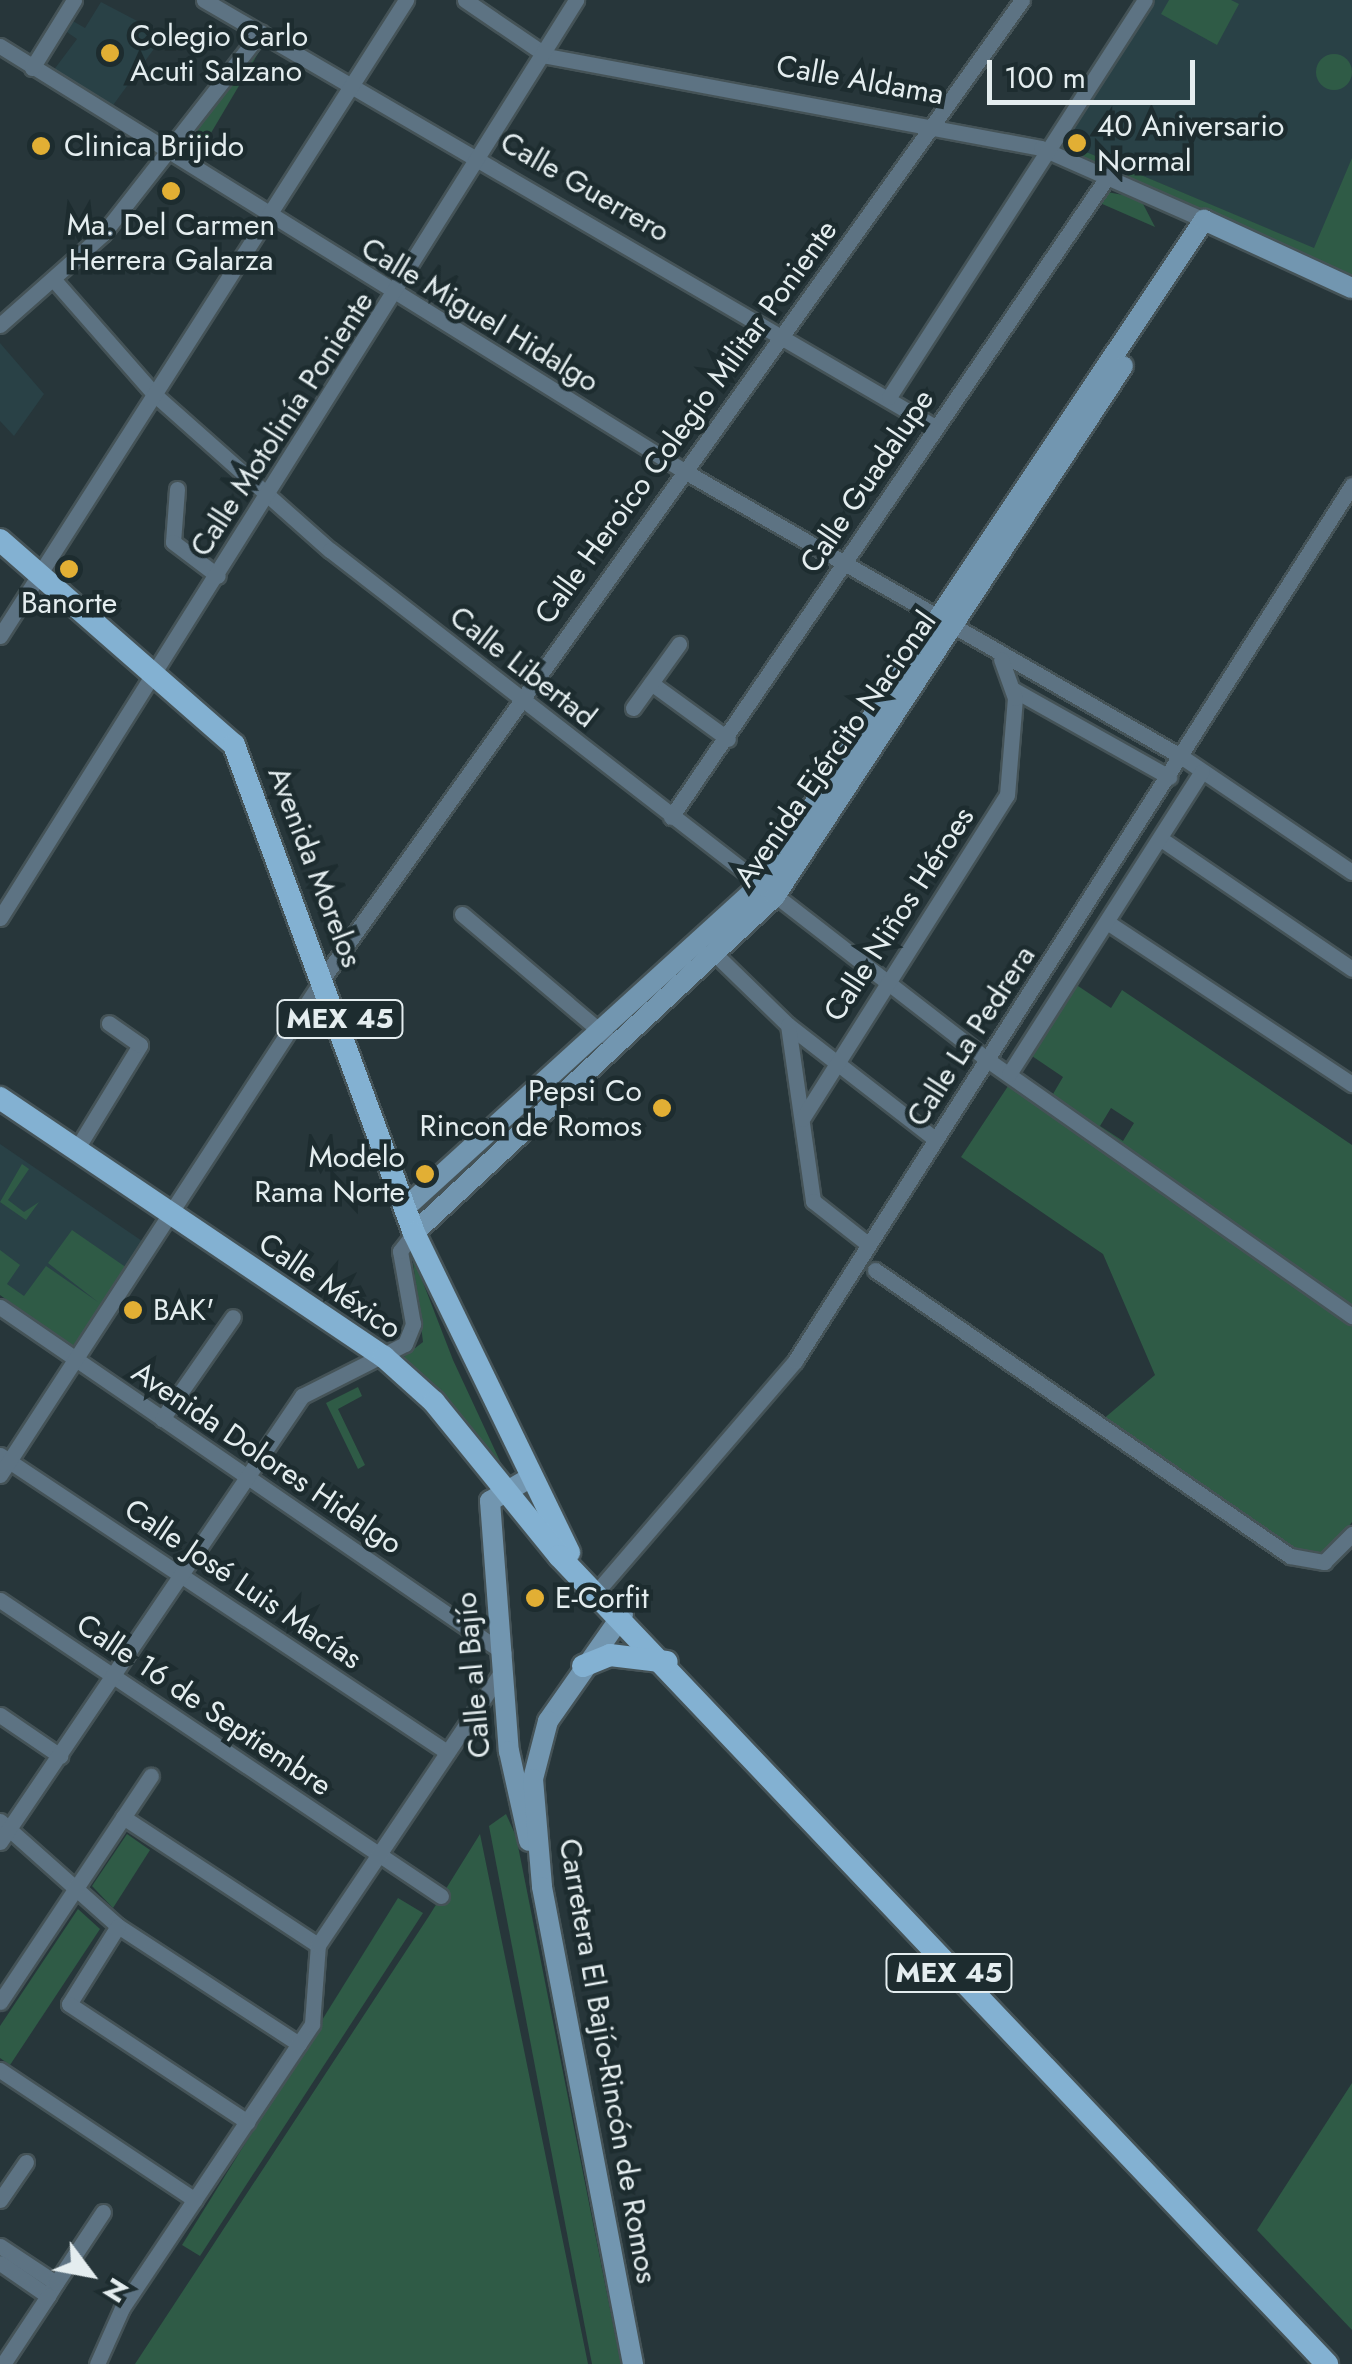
<!DOCTYPE html>
<html>
<head>
<meta charset="utf-8">
<style>
	body { margin:0 }
	#map { position:relative; width:1352px; height:2364px; overflow:hidden; background:#27363a; font-family:Jost,sans-serif }
	div>[style] { position:absolute }
	.built>* { inset:0; background:#294146 }
	.green>* { inset:0; background:#2f5b46 }
	.round { border-radius:50% }
	.roads { filter:drop-shadow(2px 0 #455357) drop-shadow(-2px 0 #455357) drop-shadow(0 2px #455357) drop-shadow(0 -2px #455357) }
	.street>* { height:15px; margin:-7.5px; padding:0 7.5px; transform-origin:7.5px; border-radius:7.5px; background:#5d7383 }
	.secondary>* { height:20px; margin:-10px; padding:0 10px; transform-origin:10px; border-radius:10px; background:#7296b0 }
	.primary>* { height:22px; margin:-11px; padding:0 11px; transform-origin:11px; border-radius:11px; background:#83b1d2 }
	.dots>* { width:28px; height:28px; translate:-50% -50%; box-sizing:border-box; border:5px solid #1d2c2f; border-radius:50% }
	span { translate:-50% -50%; white-space:nowrap; text-align:center; line-height:1.15; -webkit-text-stroke:9px #1d2c2f; paint-order:stroke }
	.shield-label span { padding:2px 8px; background:#1d2c2f; border:2px solid; border-radius:8px; -webkit-text-stroke-width:0 }
	.shield-label { font-size:28px; color:#e4edef; font-weight:700 }
	.poi-label { font-size:30px; color:#e4edef }
	.left { translate:0 -50%; text-align:left }
	.right { translate:-100% -50%; text-align:right }
	.street-label { font-size:30px; color:#e4edef }
	.north { position:absolute; left:40px; top:2224px; width:100px; height:100px; -webkit-text-stroke:8px #1d2c2f; paint-order:stroke; rotate:122deg; font-size:28px; font-weight:700; line-height:40px; text-align:center; color:#e4edef }
	.north::after { content:''; display:block; margin:auto; width:35px; height:45px; background:#e4edef; clip-path:polygon(50% 0,100% 100%,50% 72%,0 100%) }
	.scale { position:absolute; left:987px; top:60px; width:208px; height:45px; box-sizing:border-box; border:5px solid #e4edef; border-top:0; padding-left:12px; font-size:30px; line-height:35px; white-space:nowrap; color:#e4edef; -webkit-text-stroke:8px #1d2c2f; paint-order:stroke }
</style>
</head>
<body>
<div id="map">
	<div class="built">
		<div style="clip-path:polygon(1152px 0,1352px 0,1352px 265px,1065px 143px)"></div>
		<div style="clip-path:polygon(101px 2px,164px 35px,111px 108px,53px 71px,77px 39px,64px 30px,71px 20px,85px 28px)"></div>
		<div style="clip-path:polygon(0 343px,44px 394px,14px 436px,0 421px)"></div>
		<div style="clip-path:polygon(0 1144px,145px 1243px,73px 1346px,0 1295px)"></div>
	</div>
	<div class="green">
		<div style="clip-path:polygon(1169px 0,1231px 0,1239px 4px,1217px 45px,1161px 14px)"></div>
		<div style="clip-path:polygon(259px 37px,266px 40px,192px 165px,177px 155px)"></div>
		<div class="round" style="left:1316px;top:54px;width:36px;height:36px"></div>
		<div style="clip-path:polygon(1065px 143px,1314px 248px,1352px 158px,1352px 284px,1060px 151px)"></div>
		<div style="clip-path:polygon(1107px 192px,1140px 198px,1155px 227px,1100px 203px)"></div>
		<div style="clip-path:polygon(evenodd,1075px 984px,1111px 1008px,1122px 990px,1352px 1145px,1352px 1522px,1331px 1550px,1316px 1556px,1284px 1545px,1101px 1421px,1155px 1375px,1103px 1254px,961px 1157px,1018px 1071px,1053px 1094px,1063px 1077px,1029px 1054px,1075px 984px,1111px 1108px,1134px 1123px,1123px 1141px,1100px 1126px,1111px 1108px)"></div>
		<div style="clip-path:polygon(22px 1164px,29px 1169px,8px 1200px,24px 1212px,39px 1202px,26px 1220px,0 1202px)"></div>
		<div style="clip-path:polygon(72px 1230px,127px 1268px,73px 1346px,0 1295px,0 1250px,20px 1265px,7px 1284px,24px 1296px,46px 1266px,98px 1302px,48px 1263px)"></div>
		<div style="clip-path:polygon(412px 1254px,453px 1360px,506px 1474px,397px 1362px,423px 1342px)"></div>
		<div style="clip-path:polygon(358px 1387px,362px 1396px,338px 1409px,365px 1465px,358px 1469px,326px 1403px)"></div>
		<div style="clip-path:polygon(506px 1814px,516px 1836px,621px 2364px,592px 2364px,489px 1826px)"></div>
		<div style="clip-path:polygon(127px 1834px,150px 1850px,113px 1908px,92px 1886px)"></div>
		<div style="clip-path:polygon(480px 1834px,588px 2364px,135px 2364px,429px 1916px)"></div>
		<div style="clip-path:polygon(398px 1898px,423px 1913px,200px 2256px,182px 2245px)"></div>
		<div style="clip-path:polygon(78px 1909px,100px 1929px,10px 2065px,0 2058px,0 2026px)"></div>
		<div style="clip-path:polygon(1352px 2083px,1352px 2330px,1257px 2230px)"></div>
	</div>
	<div class="roads">
		<div class="street">
			<div style="left:204px;top:0;width:847px;rotate:30.29deg"></div>
			<div style="left:465px;top:0;width:99px;rotate:34.3deg"></div>
			<div style="left:547px;top:56px;width:502px;rotate:10.55deg"></div>
			<div style="left:1041px;top:148px;width:178px;rotate:23.8deg"></div>
			<div style="left:0;top:46px;width:805px;rotate:31.85deg"></div>
			<div style="left:684px;top:471px;width:574px;rotate:29.87deg"></div>
			<div style="left:1182px;top:757px;width:205px;rotate:34.1deg"></div>
			<div style="left:32px;top:68px;width:80px;rotate:-58.3deg"></div>
			<div style="left:54px;top:280px;width:152px;rotate:48.7deg"></div>
			<div style="left:154px;top:394px;width:235px;rotate:41.6deg"></div>
			<div style="left:330px;top:550px;width:834px;rotate:37.79deg"></div>
			<div style="left:989px;top:1061px;width:444px;rotate:35.1deg"></div>
			<div style="left:0;top:325px;width:137px;rotate:-41.5deg"></div>
			<div style="left:103px;top:234px;width:256px;rotate:-52deg"></div>
			<div style="left:889px;top:397px;width:472px;rotate:-57.2deg"></div>
			<div style="left:177px;top:489px;width:53px;rotate:94.3deg"></div>
			<div style="left:173px;top:542px;width:56px;rotate:37.1deg"></div>
			<div style="left:0;top:636px;width:755px;rotate:-57.45deg"></div>
			<div style="left:651px;top:683px;width:95px;rotate:36deg"></div>
			<div style="left:1014px;top:690px;width:178px;rotate:29.3deg"></div>
			<div style="left:633px;top:708px;width:79px;rotate:-54.3deg"></div>
			<div style="left:671px;top:817px;width:776px;rotate:-55.72deg"></div>
			<div style="left:1161px;top:839px;width:231px;rotate:34.2deg"></div>
			<div style="left:462px;top:914px;width:189px;rotate:40.3deg"></div>
			<div style="left:0;top:918px;width:1084px;rotate:-57.89deg"></div>
			<div style="left:1107px;top:922px;width:294px;rotate:33.5deg"></div>
			<div style="left:714px;top:953px;width:103px;rotate:44.2deg"></div>
			<div style="left:788px;top:1025px;width:187px;rotate:37.8deg"></div>
			<div style="left:788px;top:1025px;width:178px;rotate:81.9deg"></div>
			<div style="left:813px;top:1201px;width:71px;rotate:38.2deg"></div>
			<div style="left:1009px;top:1074px;width:359px;rotate:-57.5deg"></div>
			<div style="left:802px;top:1119px;width:383px;rotate:-57.7deg"></div>
			<div style="left:1007px;top:795px;width:97px;rotate:-85.3deg"></div>
			<div style="left:1015px;top:698px;width:41px;rotate:-109.7deg"></div>
			<div style="left:76px;top:1150px;width:123px;rotate:-58.6deg"></div>
			<div style="left:140px;top:1045px;width:38px;rotate:-145deg"></div>
			<div style="left:875px;top:1270px;width:504px;rotate:34.57deg"></div>
			<div style="left:1290px;top:1556px;width:35px;rotate:10deg"></div>
			<div style="left:1324px;top:1562px;width:40px;rotate:-45deg"></div>
			<div style="left:0;top:1307px;width:611px;rotate:34.47deg"></div>
			<div style="left:162px;top:1419px;width:124px;rotate:-55.2deg"></div>
			<div style="left:0;top:1455px;width:537px;rotate:33.6deg"></div>
			<div style="left:0;top:1475px;width:598px;rotate:-56.95deg"></div>
			<div style="left:326px;top:974px;width:1197px;rotate:-54.45deg"></div>
			<div style="left:599px;top:1589px;width:301px;rotate:-49.3deg"></div>
			<div style="left:795px;top:1361px;width:1038px;rotate:-57.55deg"></div>
			<div style="left:0;top:1600px;width:531px;rotate:33.87deg"></div>
			<div style="left:0;top:1715px;width:73px;rotate:34.3deg"></div>
			<div style="left:123px;top:1817px;width:233px;rotate:33.3deg"></div>
			<div style="left:0;top:1821px;width:158px;rotate:41.7deg"></div>
			<div style="left:118px;top:1926px;width:216px;rotate:33.1deg"></div>
			<div style="left:0;top:1842px;width:539px;rotate:-55.9deg"></div>
			<div style="left:302px;top:1396px;width:115px;rotate:-26.8deg"></div>
			<div style="left:405px;top:1344px;width:22px;rotate:-68deg"></div>
			<div style="left:413px;top:1324px;width:74px;rotate:-100.1deg"></div>
			<div style="left:400px;top:1251px;width:23px;rotate:-52deg"></div>
			<div style="left:118px;top:1926px;width:92px;rotate:122.1deg"></div>
			<div style="left:69px;top:2004px;width:214px;rotate:33.5deg"></div>
			<div style="left:0;top:2002px;width:272px;rotate:-56.3deg"></div>
			<div style="left:0;top:2070px;width:234px;rotate:33.7deg"></div>
			<div style="left:0;top:2200px;width:46px;rotate:-55.6deg"></div>
			<div style="left:0;top:2246px;width:67px;rotate:33.5deg"></div>
			<div style="left:56px;top:2283px;width:15px;rotate:122deg"></div>
			<div style="left:48px;top:2296px;width:58px;rotate:-145.5deg"></div>
			<div style="left:56px;top:2283px;width:85px;rotate:-56.5deg"></div>
			<div style="left:3px;top:2364px;width:82px;rotate:-56.5deg"></div>
			<div style="left:97px;top:2364px;width:61px;rotate:-65.9deg"></div>
			<div style="left:122px;top:2308px;width:342px;rotate:-56.2deg"></div>
			<div style="left:312px;top:2024px;width:79px;rotate:-85.7deg"></div>
			<div style="left:318px;top:1945px;width:331px;rotate:-56.1deg"></div>
		</div>
		<div class="secondary">
			<div style="left:405px;top:1208px;width:480px;rotate:-42.3deg"></div>
			<div style="left:760px;top:885px;width:800px;rotate:-56.27deg"></div>
			<div style="left:1204px;top:220px;width:163px;rotate:24.7deg"></div>
			<div style="left:414px;top:1233px;width:494px;rotate:-43deg"></div>
			<div style="left:775px;top:896px;width:634px;rotate:-56.71deg"></div>
			<div style="left:528px;top:1479px;width:44px;rotate:149.9deg"></div>
			<div style="left:490px;top:1501px;width:251px;rotate:85.7deg"></div>
			<div style="left:509px;top:1751px;width:92px;rotate:77.5deg"></div>
			<div style="left:623px;top:1614px;width:131px;rotate:125deg"></div>
			<div style="left:548px;top:1721px;width:60px;rotate:104.5deg"></div>
			<div style="left:533px;top:1779px;width:108px;rotate:85.2deg"></div>
			<div style="left:542px;top:1887px;width:486px;rotate:79.2deg"></div>
		</div>
		<div class="primary">
			<div style="left:0;top:540px;width:311px;rotate:41.2deg"></div>
			<div style="left:234px;top:745px;width:520px;rotate:69.75deg"></div>
			<div style="left:414px;top:1233px;width:355px;rotate:64.1deg"></div>
			<div style="left:0;top:1098px;width:463px;rotate:34deg"></div>
			<div style="left:384px;top:1357px;width:67px;rotate:42deg"></div>
			<div style="left:434px;top:1402px;width:198px;rotate:50.9deg"></div>
			<div style="left:559px;top:1556px;width:1115px;rotate:46.45deg"></div>
			<div style="left:583px;top:1666px;width:29px;rotate:-22deg"></div>
			<div style="left:610px;top:1655px;width:57px;rotate:7deg"></div>
		</div>
	</div>
	<div class="dots">
		<div style="left:110px;top:53px;background:#e2af34"></div>
		<div style="left:1077px;top:143px;background:#e2af34"></div>
		<div style="left:41px;top:146px;background:#e2af34"></div>
		<div style="left:171px;top:191px;background:#e2af34"></div>
		<div style="left:69px;top:569px;background:#e2af34"></div>
		<div style="left:662px;top:1108px;background:#e2af34"></div>
		<div style="left:425px;top:1174px;background:#e2af34"></div>
		<div style="left:133px;top:1310px;background:#e2af34"></div>
		<div style="left:535px;top:1598px;background:#e2af34"></div>
	</div>
	<div class="shield-label">
		<span style="left:340px;top:1019px">MEX 45</span>
		<span style="left:949px;top:1973px">MEX 45</span>
	</div>
	<div class="poi-label">
		<span class="left" style="left:130px;top:53px">Colegio Carlo<br>Acuti Salzano</span>
		<span class="left" style="left:1097px;top:143px">40 Aniversario<br>Normal</span>
		<span class="left" style="left:64px;top:146px">Clinica Brijido</span>
		<span style="left:171px;top:242px">Ma. Del Carmen<br>Herrera Galarza</span>
		<span style="left:69px;top:603px">Banorte</span>
		<span class="right" style="left:642px;top:1108px">Pepsi Co<br>Rincon de Romos</span>
		<span class="right" style="left:405px;top:1174px">Modelo<br>Rama Norte</span>
		<span class="left" style="left:153px;top:1310px">BAK'</span>
		<span class="left" style="left:555px;top:1598px">E-Corfit</span>
	</div>
	<div class="street-label">
		<span style="left:860px;top:80px;rotate:10deg">Calle Aldama</span>
		<span style="left:585px;top:187px;rotate:30deg">Calle Guerrero</span>
		<span style="left:480px;top:315px;rotate:31deg">Calle Miguel Hidalgo</span>
		<span style="left:686px;top:422px;rotate:-54deg">Calle Heroico Colegio Militar Poniente</span>
		<span style="left:282px;top:424px;rotate:-57deg">Calle Motolinía Poniente</span>
		<span style="left:867px;top:481px;rotate:-56deg">Calle Guadalupe</span>
		<span style="left:523px;top:667px;rotate:38deg">Calle Libertad</span>
		<span style="left:835px;top:749px;rotate:-55deg">Avenida Ejército Nacional</span>
		<span style="left:315px;top:867px;rotate:69deg">Avenida Morelos</span>
		<span style="left:899px;top:914px;rotate:-57deg">Calle Niños Héroes</span>
		<span style="left:971px;top:1036px;rotate:-57deg">Calle La Pedrera</span>
		<span style="left:330px;top:1286px;rotate:34deg">Calle México</span>
		<span style="left:267px;top:1458px;rotate:34deg">Avenida Dolores Hidalgo</span>
		<span style="left:243px;top:1584px;rotate:34deg">Calle José Luis Macías</span>
		<span style="left:473px;top:1675px;rotate:-95deg">Calle al Bajío</span>
		<span style="left:204px;top:1705px;rotate:34deg">Calle 16 de Septiembre</span>
		<span style="left:608px;top:2061px;rotate:80deg">Carretera El Bajío-Rincón de Romos</span>
	</div>
	<div class="north">N</div>
	<div class="scale">100 m</div>
</div>
</body>
</html>
